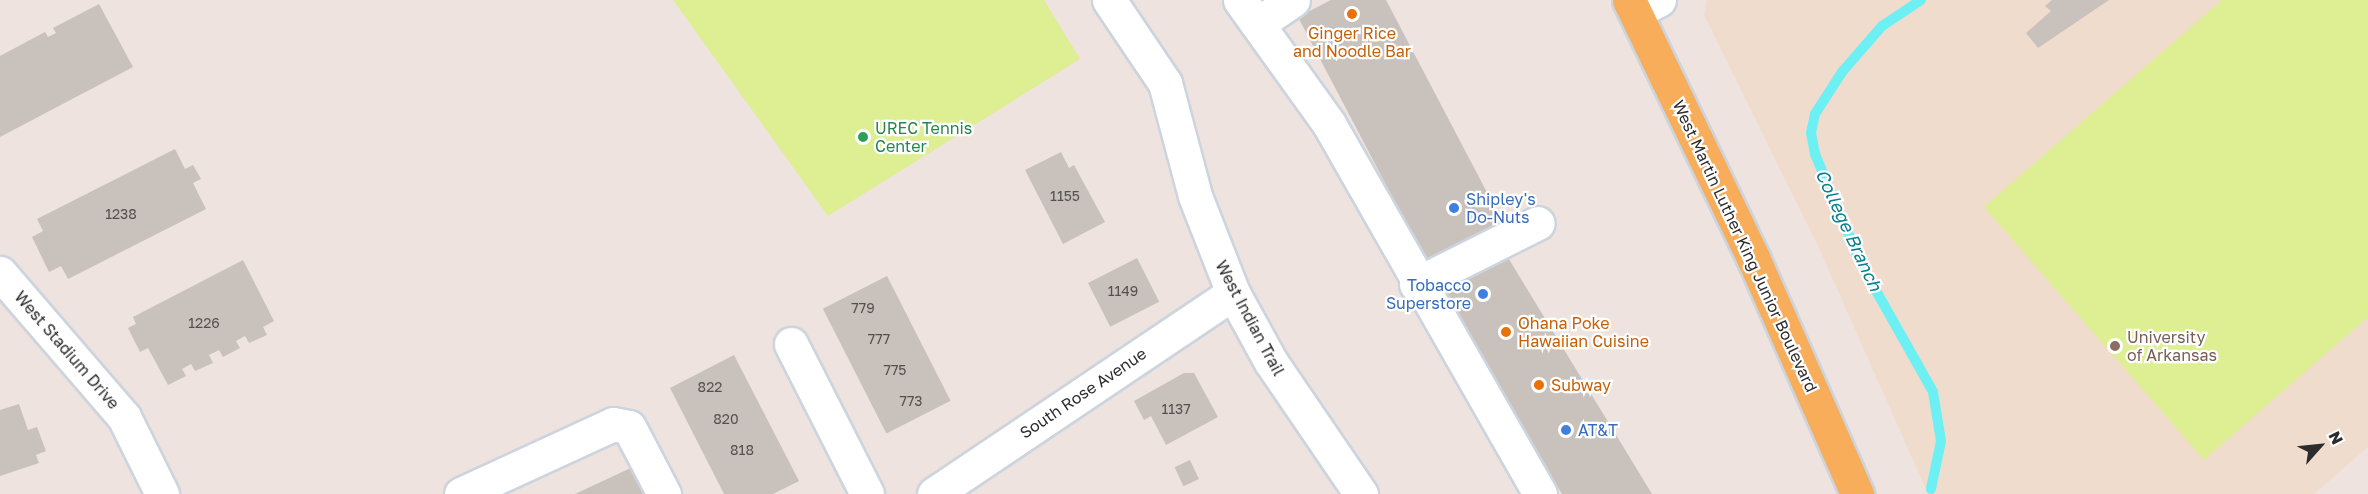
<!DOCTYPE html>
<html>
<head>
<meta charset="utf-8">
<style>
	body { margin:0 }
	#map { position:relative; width:2368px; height:494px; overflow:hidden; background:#eee3de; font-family:"Golos Text",sans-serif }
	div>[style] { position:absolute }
	.education>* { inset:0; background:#f0dccd }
	.pitch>* { inset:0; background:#ddee93 }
	.stream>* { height:10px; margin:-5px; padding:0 5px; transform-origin:5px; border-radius:5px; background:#6df0f4 }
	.building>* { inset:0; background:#c9c1bc; transform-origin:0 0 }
	.roads { filter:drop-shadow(2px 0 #ccd4de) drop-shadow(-2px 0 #ccd4de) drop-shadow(0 2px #ccd4de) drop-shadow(0 -2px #ccd4de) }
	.minor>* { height:33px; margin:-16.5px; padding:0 16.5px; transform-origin:16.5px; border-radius:16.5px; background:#fff }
	.major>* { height:33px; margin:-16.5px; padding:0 16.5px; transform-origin:16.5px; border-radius:16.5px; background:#f7ad5a }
	.dots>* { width:16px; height:16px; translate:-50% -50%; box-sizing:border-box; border:3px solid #fff; border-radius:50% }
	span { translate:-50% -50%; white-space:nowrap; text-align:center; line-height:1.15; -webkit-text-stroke:4.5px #fff; paint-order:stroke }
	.number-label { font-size:14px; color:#535150 }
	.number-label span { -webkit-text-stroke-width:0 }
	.food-label { font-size:16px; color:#c56008 }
	.left { translate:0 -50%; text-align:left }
	.leisure-label { font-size:16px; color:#27864d }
	.shop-label { font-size:16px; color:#366cbe }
	.right { translate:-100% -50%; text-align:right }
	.street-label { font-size:16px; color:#2c2c2c }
	.education-label { font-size:16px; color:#785e54 }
	.water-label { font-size:18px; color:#09808e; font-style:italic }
	.north { position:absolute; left:2290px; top:416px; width:60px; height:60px; -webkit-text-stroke:4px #fff; paint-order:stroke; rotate:63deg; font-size:16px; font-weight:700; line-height:24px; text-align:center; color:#2c2c2c }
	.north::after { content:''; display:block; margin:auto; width:21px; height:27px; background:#2c2c2c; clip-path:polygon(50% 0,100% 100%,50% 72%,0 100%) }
</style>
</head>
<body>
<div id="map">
	<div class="education">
		<div style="clip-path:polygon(1707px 0,2368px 0,2368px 447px,2314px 494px,1928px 494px,1818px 246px,1704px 15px)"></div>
	</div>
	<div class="pitch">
		<div style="clip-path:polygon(673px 0,1044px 0,1080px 59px,828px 216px)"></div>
		<div style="clip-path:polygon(2222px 0,2368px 0,2368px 317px,2204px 460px,1984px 207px)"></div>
	</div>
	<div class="stream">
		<div style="left:1921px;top:0;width:47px;rotate:146.3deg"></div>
		<div style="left:1882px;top:26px;width:61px;rotate:131deg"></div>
		<div style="left:1842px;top:72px;width:50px;rotate:122.7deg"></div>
		<div style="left:1815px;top:114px;width:19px;rotate:102deg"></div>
		<div style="left:1811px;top:133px;width:21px;rotate:79deg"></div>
		<div style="left:1815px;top:154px;width:119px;rotate:67.3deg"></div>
		<div style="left:1861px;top:264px;width:147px;rotate:60.6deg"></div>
		<div style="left:1933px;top:392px;width:50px;rotate:80.7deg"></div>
		<div style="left:1941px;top:441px;width:49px;rotate:101.8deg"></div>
	</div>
	<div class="building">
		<div style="clip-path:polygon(1331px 0,1386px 0,1502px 221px,1426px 261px,1298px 17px)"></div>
		<div style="clip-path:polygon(2052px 0,2109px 0,2038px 48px,2026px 33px,2051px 11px,2045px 6px)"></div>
		<div style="clip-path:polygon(99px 4px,133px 67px,0 137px,0 56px,45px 32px,48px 37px,56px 33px,53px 28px)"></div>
		<div style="clip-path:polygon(175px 149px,185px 169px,193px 165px,201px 179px,193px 183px,206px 209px,68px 279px,61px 266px,49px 272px,32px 237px,43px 231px,37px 219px)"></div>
		<div style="clip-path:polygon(1061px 152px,1069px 168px,1074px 165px,1105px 222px,1063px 244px,1025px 170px)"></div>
		<div style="clip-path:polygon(1507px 256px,1652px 494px,1562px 494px,1441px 296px)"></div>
		<div style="left:1137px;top:258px;width:49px;height:55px;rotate:63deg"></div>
		<div style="clip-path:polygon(243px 260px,274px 321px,263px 327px,267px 335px,249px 343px,245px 336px,236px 341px,240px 348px,223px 357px,219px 350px,209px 355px,213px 363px,195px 371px,191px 364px,182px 369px,186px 376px,168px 385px,148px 348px,140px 352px,128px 328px,136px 324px,133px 317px)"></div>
		<div style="left:887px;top:276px;width:140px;height:72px;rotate:63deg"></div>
		<div style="clip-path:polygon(734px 355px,799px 481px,773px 494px,724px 494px,670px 388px)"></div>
		<div style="clip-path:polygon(1184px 373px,1194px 373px,1218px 417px,1166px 445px,1151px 416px,1144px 420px,1134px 401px)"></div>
		<div style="clip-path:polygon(19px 404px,28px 430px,37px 427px,46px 451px,36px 455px,39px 463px,0 476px,0 410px)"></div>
		<div style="left:1190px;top:460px;width:21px;height:17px;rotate:65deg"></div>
		<div style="clip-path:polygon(635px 466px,657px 494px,575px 494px)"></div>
	</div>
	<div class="roads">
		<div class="minor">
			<div style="left:1109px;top:0;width:100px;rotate:56deg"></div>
			<div style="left:1165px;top:83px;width:117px;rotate:75.1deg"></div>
			<div style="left:1195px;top:196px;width:104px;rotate:68.6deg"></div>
			<div style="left:1233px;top:293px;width:79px;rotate:61.2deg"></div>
			<div style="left:1271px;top:362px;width:160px;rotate:55.7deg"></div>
			<div style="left:1240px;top:0;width:153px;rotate:54.3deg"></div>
			<div style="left:1329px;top:124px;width:426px;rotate:60.3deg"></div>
			<div style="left:1635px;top:12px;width:27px;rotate:-27deg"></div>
			<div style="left:1259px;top:23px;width:41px;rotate:-34.1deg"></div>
			<div style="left:0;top:273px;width:190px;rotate:49.3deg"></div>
			<div style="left:124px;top:417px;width:86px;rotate:63.7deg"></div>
			<div style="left:1416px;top:284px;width:136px;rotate:-26.6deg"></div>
			<div style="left:791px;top:344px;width:168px;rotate:63.1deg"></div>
			<div style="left:461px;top:494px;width:167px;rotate:-24.7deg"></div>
			<div style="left:613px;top:424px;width:16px;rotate:11deg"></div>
			<div style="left:629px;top:427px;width:76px;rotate:62.4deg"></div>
			<div style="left:934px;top:494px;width:360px;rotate:-33.9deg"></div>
		</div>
		<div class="major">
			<div style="left:1629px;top:0;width:288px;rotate:64.3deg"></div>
			<div style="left:1754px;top:260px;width:256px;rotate:66.2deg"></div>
		</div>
	</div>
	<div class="dots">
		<div style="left:1352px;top:14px;background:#e8710a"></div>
		<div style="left:863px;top:137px;background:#2e9e5b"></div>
		<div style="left:1454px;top:208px;background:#3f7fe0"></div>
		<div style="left:1483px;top:294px;background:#3f7fe0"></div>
		<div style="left:1506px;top:332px;background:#e8710a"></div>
		<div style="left:2115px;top:346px;background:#8d6e63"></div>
		<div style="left:1539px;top:385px;background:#e8710a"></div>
		<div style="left:1566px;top:430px;background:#3f7fe0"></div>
	</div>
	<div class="number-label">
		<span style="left:1065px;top:196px">1155</span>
		<span style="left:121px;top:214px">1238</span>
		<span style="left:1123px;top:291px">1149</span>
		<span style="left:863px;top:308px">779</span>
		<span style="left:204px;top:323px">1226</span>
		<span style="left:879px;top:339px">777</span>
		<span style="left:895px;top:370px">775</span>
		<span style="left:710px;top:387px">822</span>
		<span style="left:911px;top:401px">773</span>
		<span style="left:1176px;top:409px">1137</span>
		<span style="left:726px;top:419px">820</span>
		<span style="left:742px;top:450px">818</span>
	</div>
	<div class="food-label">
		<span style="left:1352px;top:42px">Ginger Rice<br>and Noodle Bar</span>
		<span class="left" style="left:1518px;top:332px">Ohana Poke<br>Hawaiian Cuisine</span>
		<span class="left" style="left:1551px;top:385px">Subway</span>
	</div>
	<div class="leisure-label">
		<span class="left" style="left:875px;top:137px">UREC Tennis<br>Center</span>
	</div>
	<div class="shop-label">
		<span class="left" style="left:1466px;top:208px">Shipley's<br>Do-Nuts</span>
		<span class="right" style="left:1471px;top:294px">Tobacco<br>Superstore</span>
		<span class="left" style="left:1578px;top:430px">AT&amp;T</span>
	</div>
	<div class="street-label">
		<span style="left:1745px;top:246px;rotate:65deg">West Martin Luther King Junior Boulevard</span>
		<span style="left:1250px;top:318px;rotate:62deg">West Indian Trail</span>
		<span style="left:67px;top:350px;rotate:49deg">West Stadium Drive</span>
		<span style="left:1083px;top:393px;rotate:-34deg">South Rose Avenue</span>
	</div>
	<div class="education-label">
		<span class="left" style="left:2127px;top:346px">University<br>of Arkansas</span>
	</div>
	<div class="water-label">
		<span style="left:1849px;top:230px;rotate:65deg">College Branch</span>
	</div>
	<div class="north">N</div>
</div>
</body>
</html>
